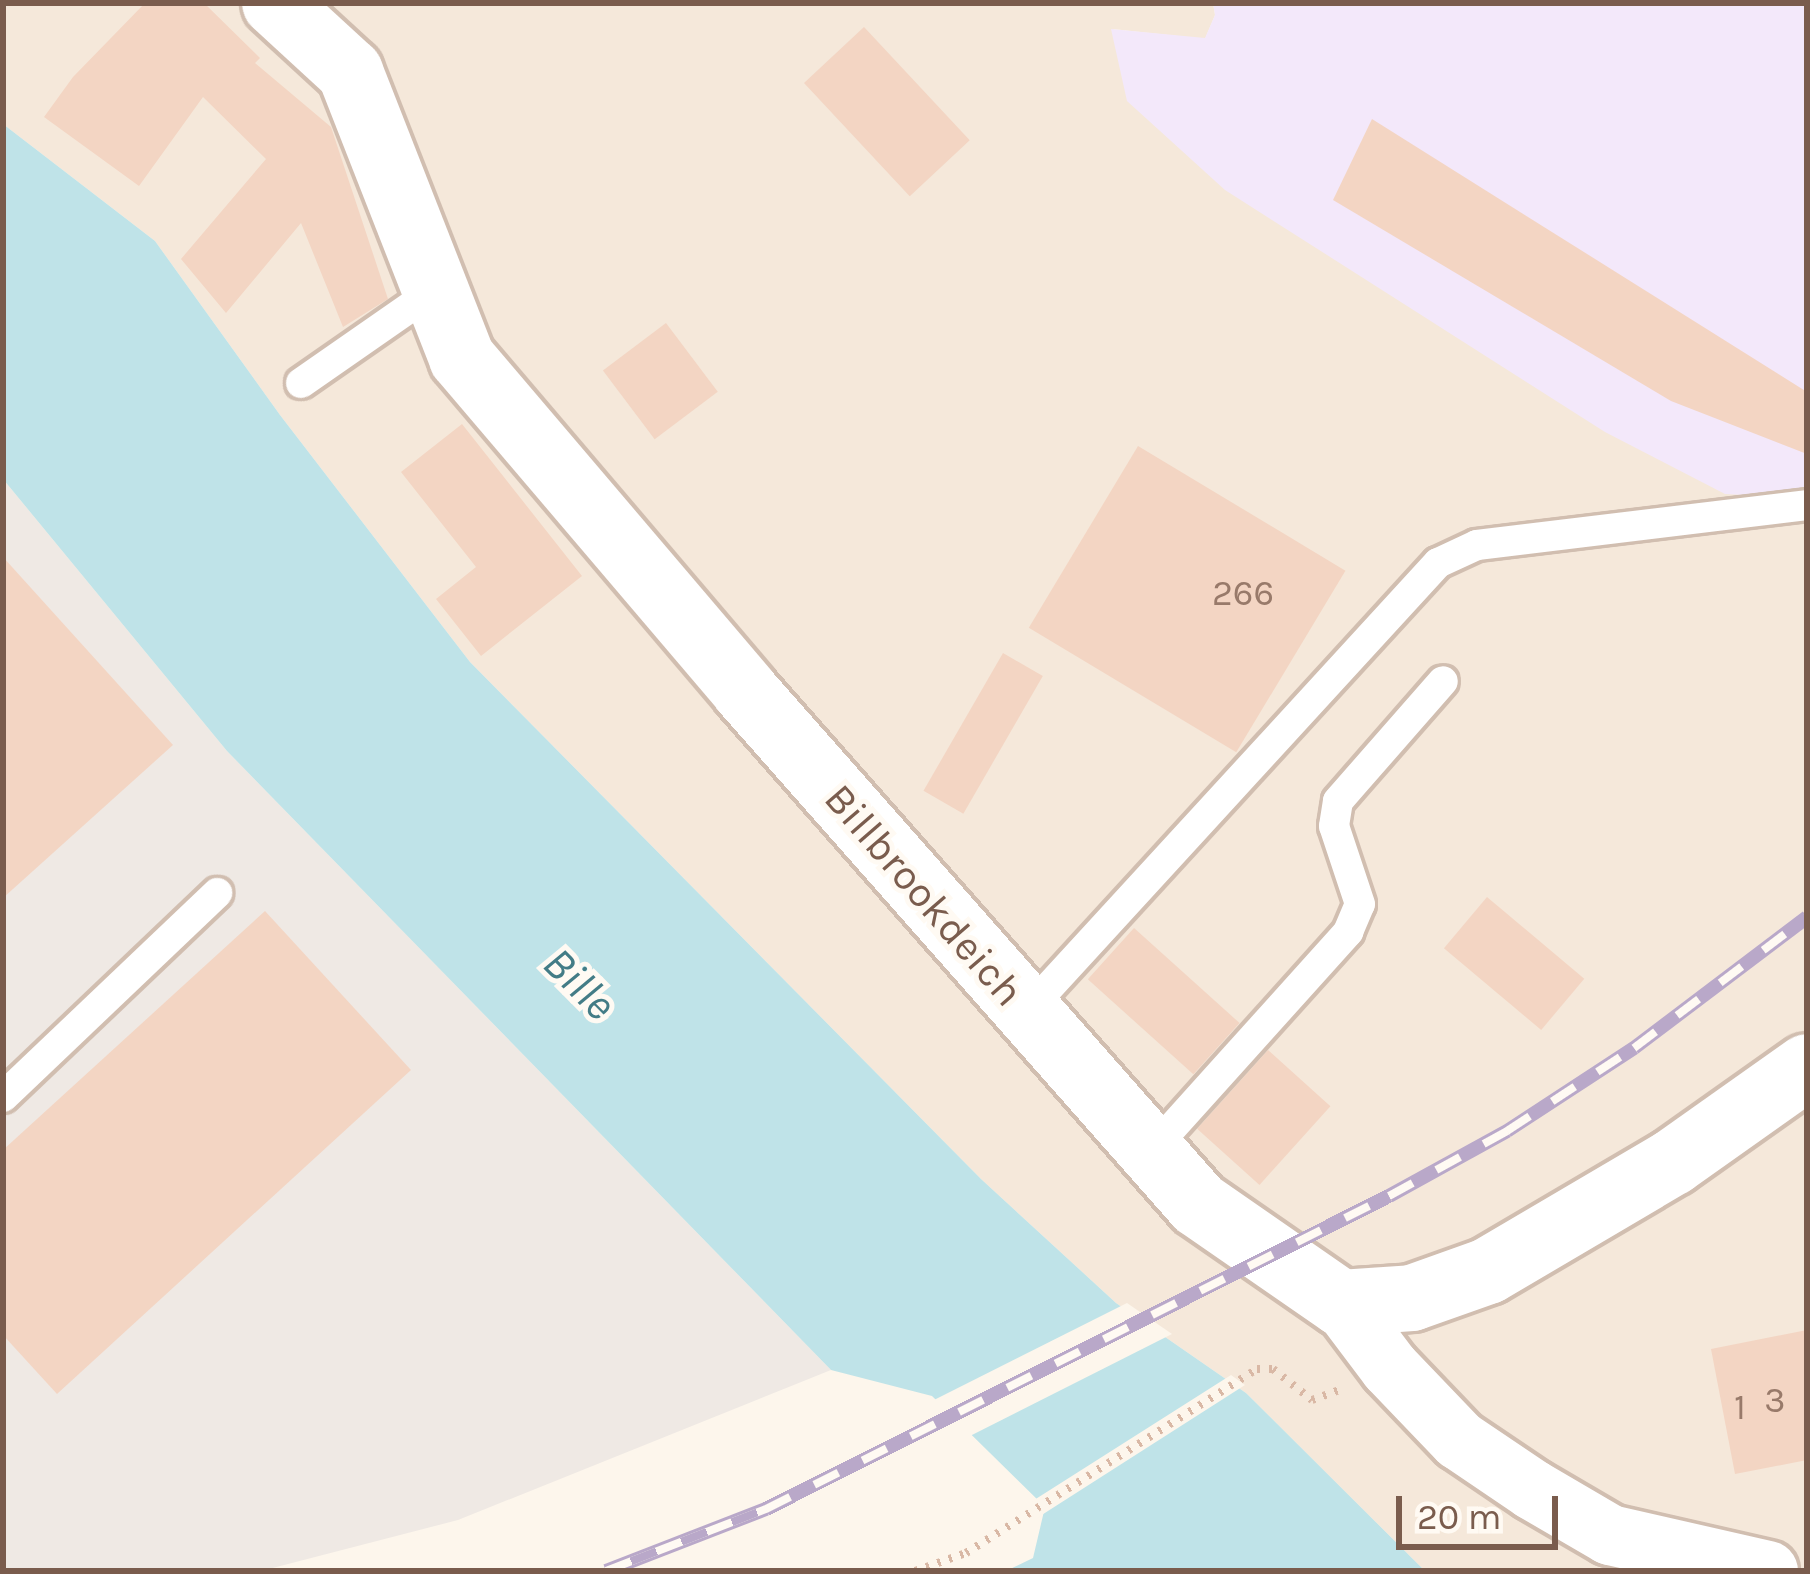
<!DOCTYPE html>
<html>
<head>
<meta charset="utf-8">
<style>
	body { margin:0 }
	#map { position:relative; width:1810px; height:1574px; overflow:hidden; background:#fdf6ec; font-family:Karla,sans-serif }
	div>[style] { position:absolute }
	.residential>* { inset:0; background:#f5e8da }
	.industrial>* { inset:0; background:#efe9e4 }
	.education>* { inset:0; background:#f3e8fa }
	.water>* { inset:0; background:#bfe3e8 }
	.pier>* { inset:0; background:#fdf6ec }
	.building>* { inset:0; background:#f3d5c3; transform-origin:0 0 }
	.path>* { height:8px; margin-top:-4px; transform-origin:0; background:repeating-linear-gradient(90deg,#d9b8a5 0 3px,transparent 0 12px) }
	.roads { filter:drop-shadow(3px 0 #d1beb0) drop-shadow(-3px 0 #d1beb0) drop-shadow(0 3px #d1beb0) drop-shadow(0 -3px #d1beb0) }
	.lane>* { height:30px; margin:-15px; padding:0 15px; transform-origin:15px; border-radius:15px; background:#fff }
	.street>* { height:60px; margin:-30px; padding:0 30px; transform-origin:30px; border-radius:30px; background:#fff }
	.secondary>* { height:66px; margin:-33px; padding:0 33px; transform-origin:33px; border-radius:33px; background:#fff }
	.rail>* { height:14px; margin-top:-7px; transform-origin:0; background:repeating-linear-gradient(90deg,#fffaf3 0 27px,#b9a8c9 0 54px); box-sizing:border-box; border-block:3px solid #b9a8c9 }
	span { translate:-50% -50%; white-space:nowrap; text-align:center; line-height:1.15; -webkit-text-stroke:10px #fffaf3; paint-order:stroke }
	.number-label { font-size:36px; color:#987a6a }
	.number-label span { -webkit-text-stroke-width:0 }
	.street-label { font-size:42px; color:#7a5c4d }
	.water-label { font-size:45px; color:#437c86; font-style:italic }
	.frame { position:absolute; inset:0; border:6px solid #7a5c4d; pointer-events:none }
	.scale { position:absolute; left:1396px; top:1496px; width:162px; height:54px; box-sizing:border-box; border:6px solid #7a5c4d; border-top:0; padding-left:15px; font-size:36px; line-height:42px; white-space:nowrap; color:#7a5c4d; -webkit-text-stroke:9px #fffaf3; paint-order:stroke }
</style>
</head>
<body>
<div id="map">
	<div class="residential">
		<div style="clip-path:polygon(3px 3px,1213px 3px,1215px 15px,1205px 39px,1113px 29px,1807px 498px,1807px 1571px,1425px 1571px,1246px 1393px,1116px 1303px,981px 1179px,470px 662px,280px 415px,155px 241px,3px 124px)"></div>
	</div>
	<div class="industrial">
		<div style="clip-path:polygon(3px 479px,227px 751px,831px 1370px,458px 1520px,261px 1571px,3px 1571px)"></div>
	</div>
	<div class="education">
		<div style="clip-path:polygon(1213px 3px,1807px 3px,1807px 498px,1725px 494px,1605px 432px,1225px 190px,1127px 101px,1111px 29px,1205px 38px,1215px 15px)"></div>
	</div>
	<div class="water">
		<div style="clip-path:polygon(3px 124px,155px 241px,280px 415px,470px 662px,981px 1179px,1116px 1303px,1246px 1393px,1425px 1571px,1006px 1571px,1033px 1558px,1045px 1507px,932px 1396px,831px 1370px,227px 751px,3px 479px)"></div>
	</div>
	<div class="pier">
		<div style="clip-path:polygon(1127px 1303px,1172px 1334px,966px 1438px,930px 1402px)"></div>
		<div style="clip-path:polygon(1231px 1375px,1245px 1385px,1037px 1518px,1038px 1510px,1031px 1502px)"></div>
	</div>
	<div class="building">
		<div style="clip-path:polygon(145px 3px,204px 3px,260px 58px,255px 63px,331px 127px,388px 299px,343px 327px,301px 223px,226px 313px,181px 259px,266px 159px,203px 97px,139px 186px,44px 117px,73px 77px)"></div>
		<div style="left:864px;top:27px;width:155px;height:82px;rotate:47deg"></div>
		<div style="clip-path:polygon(1372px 119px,1807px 392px,1807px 454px,1671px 401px,1333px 200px)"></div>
		<div style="left:666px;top:323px;width:86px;height:79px;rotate:53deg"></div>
		<div style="clip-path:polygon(462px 424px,582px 576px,481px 656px,436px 599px,476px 567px,401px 472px)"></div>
		<div style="left:1138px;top:446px;width:242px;height:212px;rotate:31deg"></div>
		<div style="clip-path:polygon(3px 557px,173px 745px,3px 898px)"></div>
		<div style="left:1003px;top:653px;width:46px;height:159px;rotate:30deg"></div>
		<div style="left:1487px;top:897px;width:127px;height:67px;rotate:40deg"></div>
		<div style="clip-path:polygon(265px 911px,411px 1070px,57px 1394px,3px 1335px,3px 1150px)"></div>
		<div style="left:1134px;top:928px;width:142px;height:69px;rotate:42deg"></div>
		<div style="left:1268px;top:1050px;width:84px;height:106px;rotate:42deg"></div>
		<div style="clip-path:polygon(1807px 1330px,1807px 1460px,1735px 1474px,1711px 1349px)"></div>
	</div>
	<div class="path">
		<div style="left:915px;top:1571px;width:54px;rotate:-19.4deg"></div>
		<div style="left:966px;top:1553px;width:344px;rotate:-32.3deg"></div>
		<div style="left:1257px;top:1369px;width:16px"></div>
		<div style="left:1273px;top:1369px;width:50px;rotate:38.5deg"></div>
		<div style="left:1312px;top:1400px;width:29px;rotate:-20deg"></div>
	</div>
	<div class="roads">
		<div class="lane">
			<div style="left:301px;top:383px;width:163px;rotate:-34.8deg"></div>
			<div style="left:1027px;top:1011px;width:608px;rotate:-47.47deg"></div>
			<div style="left:1438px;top:563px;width:43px;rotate:-24.8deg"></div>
			<div style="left:1477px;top:545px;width:332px;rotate:-6.9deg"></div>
			<div style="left:3px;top:1097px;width:296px;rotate:-43.6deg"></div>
			<div style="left:1151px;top:1151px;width:295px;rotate:-48deg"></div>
			<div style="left:1348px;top:932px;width:30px;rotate:-67deg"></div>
			<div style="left:1360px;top:904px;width:82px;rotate:-108.4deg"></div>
			<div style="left:1334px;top:826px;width:25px;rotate:-81deg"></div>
			<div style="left:1338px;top:801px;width:159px;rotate:-48.8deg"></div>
		</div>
		<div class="street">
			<div style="left:1341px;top:1303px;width:81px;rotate:53deg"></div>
			<div style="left:1390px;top:1368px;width:100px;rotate:46.2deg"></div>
			<div style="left:1459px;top:1440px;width:89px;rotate:34deg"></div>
			<div style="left:1533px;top:1490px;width:89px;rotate:30.3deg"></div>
			<div style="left:1610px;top:1535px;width:162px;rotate:12.8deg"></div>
		</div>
		<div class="secondary">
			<div style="left:275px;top:3px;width:102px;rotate:42.6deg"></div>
			<div style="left:350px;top:72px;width:307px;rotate:68.6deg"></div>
			<div style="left:462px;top:358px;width:437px;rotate:49.6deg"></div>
			<div style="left:745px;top:691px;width:684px;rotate:48.55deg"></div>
			<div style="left:1198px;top:1204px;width:174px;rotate:34.7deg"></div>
			<div style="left:1341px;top:1303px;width:71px;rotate:-4deg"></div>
			<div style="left:1412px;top:1298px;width:81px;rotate:-19.6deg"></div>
			<div style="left:1488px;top:1271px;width:215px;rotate:-30.5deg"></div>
			<div style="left:1673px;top:1162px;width:164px;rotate:-35.3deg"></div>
		</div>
	</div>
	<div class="rail">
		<div style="left:606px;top:1571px;width:172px;rotate:-21.2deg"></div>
		<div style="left:766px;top:1509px;width:697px;rotate:-26.68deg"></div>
		<div style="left:1389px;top:1196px;width:135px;rotate:-28.8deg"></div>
		<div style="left:1507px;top:1131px;width:152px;rotate:-33.2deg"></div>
		<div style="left:1634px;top:1048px;width:217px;rotate:-37.1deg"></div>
	</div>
	<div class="number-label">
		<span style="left:1243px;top:594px">266</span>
		<span style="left:1775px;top:1401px">3</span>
		<span style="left:1740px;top:1408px">1</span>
	</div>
	<div class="street-label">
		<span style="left:924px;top:895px;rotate:49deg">Billbrookdeich</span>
	</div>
	<div class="water-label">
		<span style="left:579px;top:984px;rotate:45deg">Bille</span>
	</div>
	<div class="frame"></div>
	<div class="scale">20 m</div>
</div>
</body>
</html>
